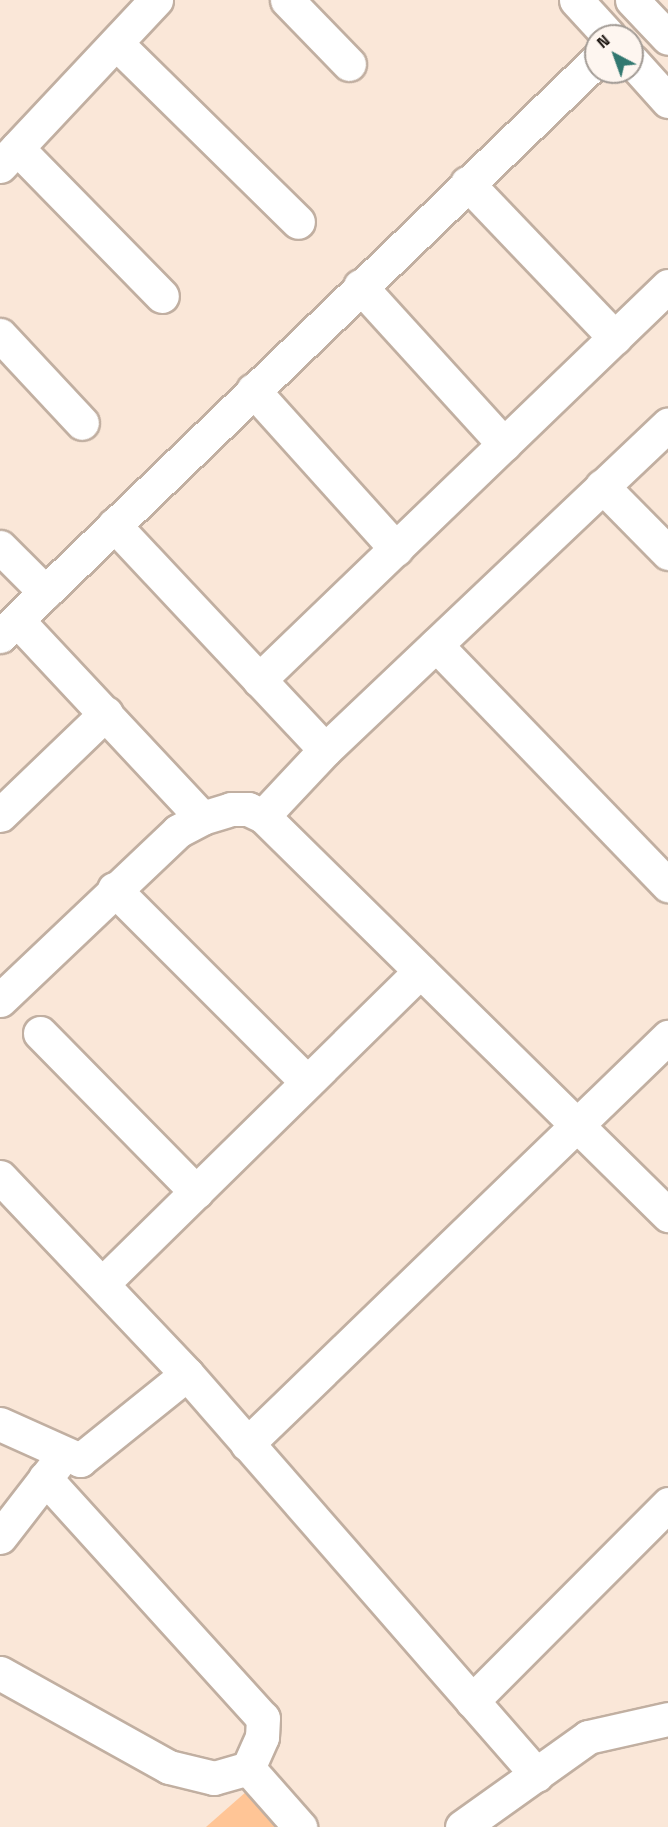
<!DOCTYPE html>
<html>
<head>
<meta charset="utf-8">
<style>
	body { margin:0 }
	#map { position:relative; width:668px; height:1827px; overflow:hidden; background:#fae7d8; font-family:"Space Grotesk",sans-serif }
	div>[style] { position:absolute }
	.building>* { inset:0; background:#ffc596 }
	.roads { filter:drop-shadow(2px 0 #c1afa1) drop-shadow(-2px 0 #c1afa1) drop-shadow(0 2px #c1afa1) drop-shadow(0 -2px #c1afa1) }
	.minor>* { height:33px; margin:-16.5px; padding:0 16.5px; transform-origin:16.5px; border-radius:16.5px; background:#fff }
	.major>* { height:33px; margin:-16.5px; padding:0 16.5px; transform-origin:16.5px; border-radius:16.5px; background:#fff }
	span { translate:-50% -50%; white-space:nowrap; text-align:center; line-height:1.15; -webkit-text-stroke:4.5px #fef6f0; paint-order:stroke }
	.north { position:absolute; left:584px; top:24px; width:60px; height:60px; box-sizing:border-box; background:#fef6f0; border:2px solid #a29b95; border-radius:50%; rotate:319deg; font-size:16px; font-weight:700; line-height:24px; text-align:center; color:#19120d }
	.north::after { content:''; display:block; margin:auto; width:21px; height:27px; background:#327870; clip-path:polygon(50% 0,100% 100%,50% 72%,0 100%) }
</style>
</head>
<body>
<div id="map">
	<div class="building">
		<div style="clip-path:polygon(255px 1784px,293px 1827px,206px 1827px)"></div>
	</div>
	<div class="roads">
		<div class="minor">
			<div style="left:287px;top:0;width:89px;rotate:45.9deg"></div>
			<div style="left:116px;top:43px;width:255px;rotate:44.5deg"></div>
			<div style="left:17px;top:148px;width:207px;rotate:45.6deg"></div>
			<div style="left:0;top:166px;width:228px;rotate:-46.8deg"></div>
			<div style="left:467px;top:183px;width:214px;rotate:46.3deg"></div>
			<div style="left:360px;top:286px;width:214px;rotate:47.7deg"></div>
			<div style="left:0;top:335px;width:120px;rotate:47deg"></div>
			<div style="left:253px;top:390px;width:214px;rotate:48deg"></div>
			<div style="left:602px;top:486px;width:94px;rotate:45.4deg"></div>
			<div style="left:114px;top:525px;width:308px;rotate:46.8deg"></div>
			<div style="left:0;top:547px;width:64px;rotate:45deg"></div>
			<div style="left:17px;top:620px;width:271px;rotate:46.9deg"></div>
			<div style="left:0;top:636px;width:828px;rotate:-43.97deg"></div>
			<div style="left:436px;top:645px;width:334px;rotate:46deg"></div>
			<div style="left:259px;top:680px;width:568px;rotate:-43.93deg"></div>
			<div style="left:0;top:815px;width:147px;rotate:-43.9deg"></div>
			<div style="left:263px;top:816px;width:91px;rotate:-46.8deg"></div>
			<div style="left:325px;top:750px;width:473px;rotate:-43.5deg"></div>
			<div style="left:114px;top:889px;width:273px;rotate:45deg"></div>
			<div style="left:0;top:1000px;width:245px;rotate:-43.5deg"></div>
			<div style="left:178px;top:831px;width:27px;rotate:-28deg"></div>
			<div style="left:202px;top:818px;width:30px;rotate:-17deg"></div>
			<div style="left:231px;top:809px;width:17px"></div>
			<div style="left:248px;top:809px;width:17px;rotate:25deg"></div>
			<div style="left:263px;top:816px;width:569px;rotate:44.57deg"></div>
			<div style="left:40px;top:1033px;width:223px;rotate:45.5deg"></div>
			<div style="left:0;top:1177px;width:272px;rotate:46.5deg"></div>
			<div style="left:187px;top:1374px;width:532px;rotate:48.88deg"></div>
			<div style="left:103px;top:1283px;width:445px;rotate:-44.5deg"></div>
			<div style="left:0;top:1424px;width:88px;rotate:24.2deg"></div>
			<div style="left:80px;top:1460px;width:137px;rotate:-38.8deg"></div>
			<div style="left:247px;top:1444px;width:586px;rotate:-44.03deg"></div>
			<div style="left:45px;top:1478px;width:324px;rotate:47.8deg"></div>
			<div style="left:263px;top:1718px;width:19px;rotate:93deg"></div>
			<div style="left:262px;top:1737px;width:34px;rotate:114deg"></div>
			<div style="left:0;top:1537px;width:95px;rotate:-52.3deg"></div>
			<div style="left:0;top:1673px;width:193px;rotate:29.1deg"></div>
			<div style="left:169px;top:1767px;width:46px;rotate:13.7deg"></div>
			<div style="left:214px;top:1778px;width:35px;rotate:-16deg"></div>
			<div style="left:248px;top:1768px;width:79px;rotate:48.6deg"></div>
			<div style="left:472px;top:1701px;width:278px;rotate:-45.1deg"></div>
		</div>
		<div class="major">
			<div style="left:576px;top:0;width:49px;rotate:47.5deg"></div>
			<div style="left:632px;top:0;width:52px;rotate:46.5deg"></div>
			<div style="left:632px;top:61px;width:54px;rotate:48deg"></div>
			<div style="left:462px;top:1827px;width:155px;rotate:-35.5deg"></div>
			<div style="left:588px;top:1737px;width:82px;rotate:-12.7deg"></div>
		</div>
	</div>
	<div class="north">N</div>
</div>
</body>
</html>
